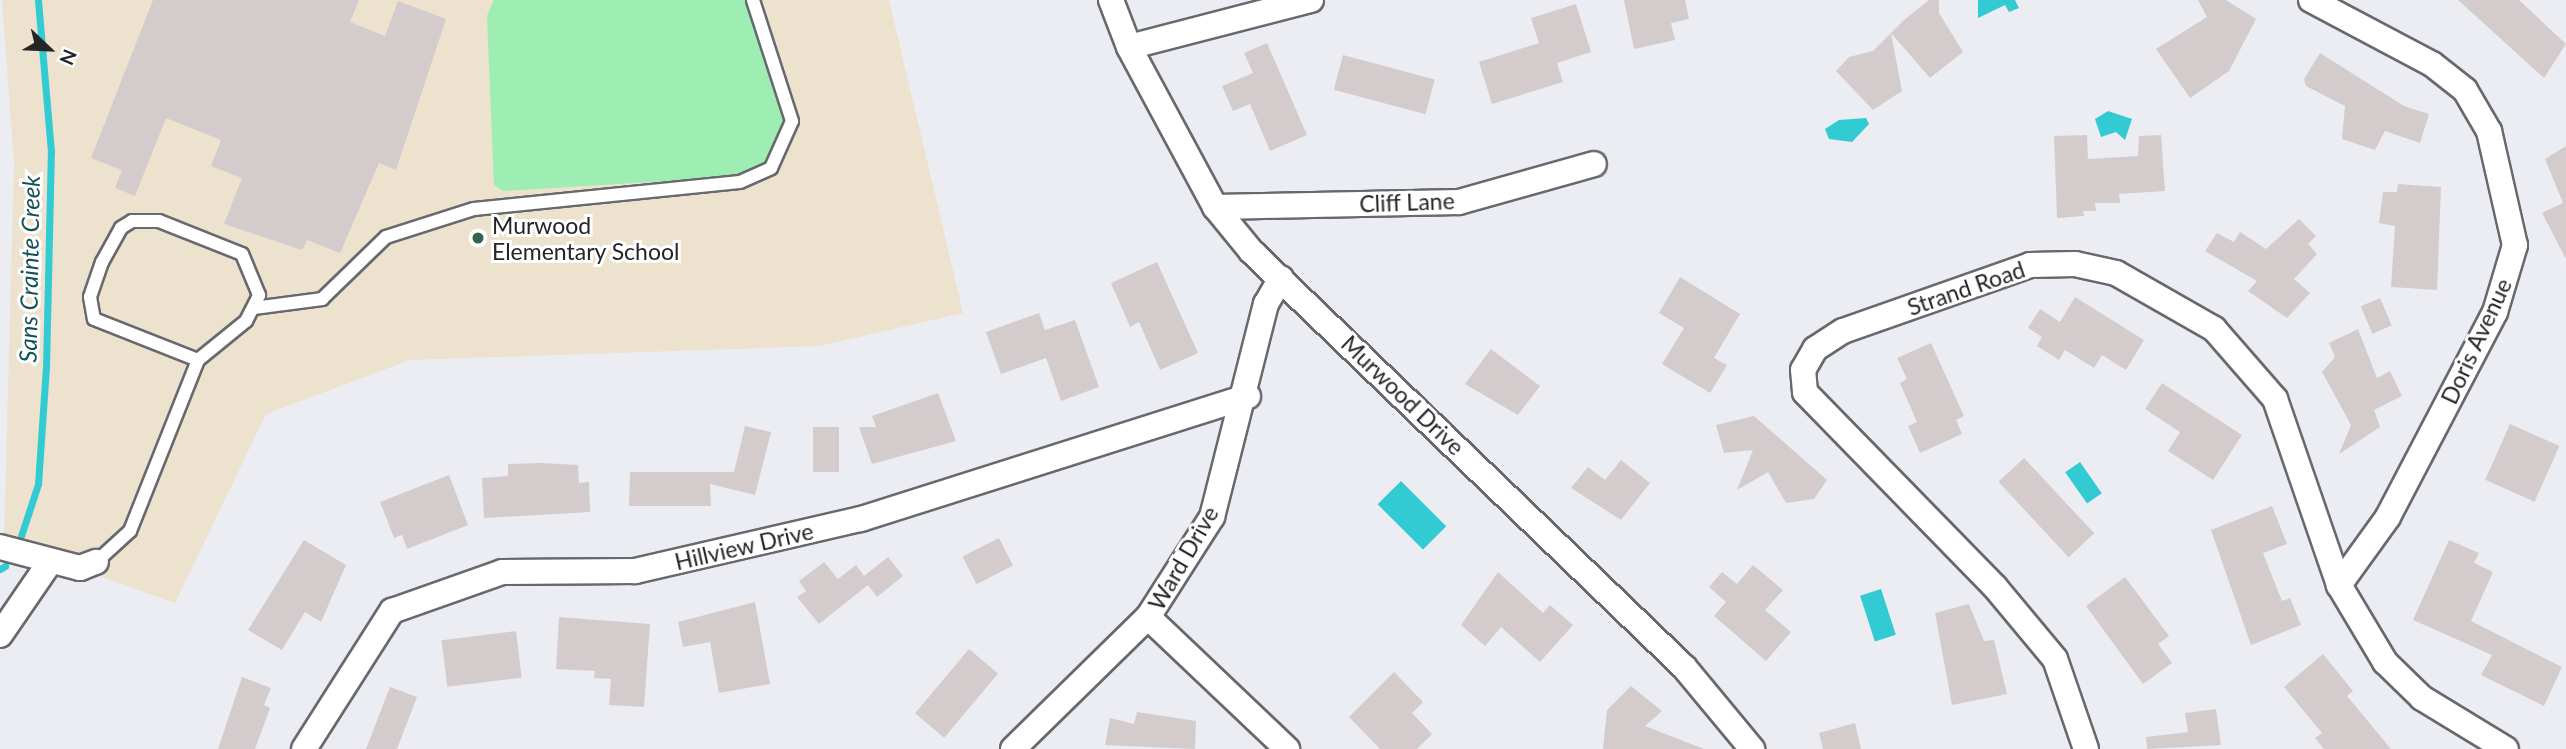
<!DOCTYPE html>
<html>
<head>
<meta charset="utf-8">
<style>
	body { margin:0 }
	#map { position:relative; width:2566px; height:749px; overflow:hidden; background:#ebedf3; font-family:Lato,sans-serif }
	div>[style] { position:absolute }
	.education>* { inset:0; background:#ece2cd }
	.green>* { inset:0; background:#9eedb2 }
	.water>* { inset:0; background:#32cad3; transform-origin:0 0 }
	.stream>* { height:7px; margin:-3.5px; padding:0 3.5px; transform-origin:3.5px; border-radius:3.5px; background:#32cad3 }
	.building>* { inset:0; background:#d4cccc; transform-origin:0 0 }
	.roads { filter:drop-shadow(2px 0 #67696e) drop-shadow(-2px 0 #67696e) drop-shadow(0 2px #67696e) drop-shadow(0 -2px #67696e) }
	.lane>* { height:12px; margin:-6px; padding:0 6px; transform-origin:6px; border-radius:6px; background:#fff }
	.street>* { height:24px; margin:-12px; padding:0 12px; transform-origin:12px; border-radius:12px; background:#fff }
	.dots>* { width:19px; height:19px; translate:-50% -50%; box-sizing:border-box; border:4px solid #fff; border-radius:50% }
	span { translate:-50% -50%; white-space:nowrap; text-align:center; line-height:1.15; -webkit-text-stroke:6px #fff; paint-order:stroke }
	.street-label { font-size:23px; color:#242527 }
	.poi-label { font-size:23px; color:#242527 }
	.left { translate:0 -50%; text-align:left }
	.water-label { font-size:24px; color:#135154; font-style:italic }
	.north { position:absolute; left:14px; top:14px; width:70px; height:70px; -webkit-text-stroke:5px #fff; paint-order:stroke; rotate:113deg; font-size:19px; font-weight:700; line-height:28px; text-align:center; color:#242527 }
	.north::after { content:''; display:block; margin:auto; width:24px; height:32px; background:#242527; clip-path:polygon(50% 0,100% 100%,50% 72%,0 100%) }
</style>
</head>
<body>
<div id="map">
	<div class="education">
		<div style="clip-path:polygon(2px 0,889px 0,963px 313px,819px 346px,410px 360px,266px 414px,175px 603px,4px 542px,14px 163px)"></div>
	</div>
	<div class="green">
		<div style="clip-path:polygon(494px 0,749px 0,791px 112px,782px 154px,748px 176px,503px 191px,494px 185px,487px 16px)"></div>
	</div>
	<div class="water">
		<div style="clip-path:polygon(1978px 0,2015px 0,2019px 8px,2009px 12px,2005px 5px,1978px 18px)"></div>
		<div style="clip-path:polygon(2108px 111px,2132px 119px,2125px 140px,2116px 132px,2101px 137px,2095px 119px)"></div>
		<div style="clip-path:polygon(1866px 118px,1869px 124px,1852px 142px,1829px 139px,1825px 129px,1839px 120px)"></div>
		<div style="left:2080px;top:462px;width:38px;height:18px;rotate:55deg"></div>
		<div style="left:1401px;top:481px;width:64px;height:33px;rotate:45deg"></div>
		<div style="left:1881px;top:589px;width:48px;height:22px;rotate:72deg"></div>
	</div>
	<div class="stream">
		<div style="left:21px;top:536px;width:55px;rotate:-71.9deg"></div>
		<div style="left:38px;top:484px;width:116px;rotate:-86.1deg"></div>
		<div style="left:46px;top:368px;width:216px;rotate:-88.7deg"></div>
		<div style="left:51px;top:152px;width:153px;rotate:-94.9deg"></div>
		<div style="left:0;top:569px;width:6px;rotate:-31deg"></div>
	</div>
	<div class="building">
		<div style="clip-path:polygon(153px 0,359px 0,350px 22px,385px 36px,398px 1px,446px 19px,396px 170px,379px 163px,340px 253px,307px 240px,302px 250px,224px 224px,242px 178px,211px 166px,221px 140px,166px 118px,135px 196px,115px 188px,122px 170px,91px 158px)"></div>
		<div style="clip-path:polygon(1624px 0,1685px 0,1689px 19px,1671px 23px,1675px 40px,1634px 49px)"></div>
		<div style="clip-path:polygon(1929px 0,1939px 0,1939px 13px,1963px 52px,1930px 78px,1891px 33px,1902px 91px,1873px 110px,1836px 71px,1849px 57px,1873px 51px,1904px 20px)"></div>
		<div style="clip-path:polygon(2198px 0,2226px 0,2256px 19px,2229px 71px,2190px 98px,2156px 49px,2207px 17px)"></div>
		<div style="clip-path:polygon(2458px 0,2519px 0,2566px 44px,2544px 78px)"></div>
		<div style="clip-path:polygon(1576px 4px,1591px 52px,1557px 63px,1563px 82px,1492px 104px,1479px 62px,1539px 43px,1531px 18px)"></div>
		<div style="clip-path:polygon(1267px 43px,1307px 135px,1270px 151px,1250px 104px,1233px 111px,1222px 86px,1253px 73px,1244px 53px)"></div>
		<div style="clip-path:polygon(2320px 53px,2404px 106px,2429px 114px,2420px 143px,2385px 131px,2375px 150px,2342px 139px,2345px 106px,2306px 86px,2304px 79px)"></div>
		<div style="left:1343px;top:55px;width:95px;height:36px;rotate:15deg"></div>
		<div style="clip-path:polygon(2087px 135px,2088px 159px,2138px 156px,2139px 136px,2161px 135px,2165px 191px,2119px 194px,2120px 203px,2095px 203px,2096px 211px,2083px 211px,2084px 216px,2057px 218px,2054px 136px)"></div>
		<div style="clip-path:polygon(2566px 146px,2566px 259px,2542px 213px,2563px 203px,2545px 159px)"></div>
		<div style="clip-path:polygon(2398px 184px,2441px 187px,2437px 290px,2391px 287px,2395px 226px,2379px 223px,2383px 192px,2397px 192px)"></div>
		<div style="clip-path:polygon(2299px 219px,2316px 236px,2308px 244px,2317px 254px,2294px 279px,2310px 293px,2287px 318px,2248px 291px,2257px 281px,2205px 251px,2217px 233px,2234px 242px,2240px 232px,2266px 249px)"></div>
		<div style="clip-path:polygon(1157px 262px,1198px 353px,1160px 370px,1139px 322px,1130px 327px,1111px 283px)"></div>
		<div style="clip-path:polygon(1680px 277px,1740px 314px,1714px 358px,1727px 365px,1710px 393px,1662px 364px,1684px 328px,1659px 313px)"></div>
		<div style="clip-path:polygon(2075px 297px,2144px 340px,2126px 370px,2102px 355px,2094px 368px,2065px 350px,2059px 360px,2037px 346px,2042px 337px,2028px 328px,2040px 309px,2060px 322px)"></div>
		<div style="left:2380px;top:298px;width:30px;height:21px;rotate:67deg"></div>
		<div style="clip-path:polygon(1039px 313px,1045px 330px,1075px 320px,1099px 387px,1061px 401px,1046px 358px,1001px 374px,986px 332px)"></div>
		<div style="clip-path:polygon(2358px 329px,2377px 378px,2390px 371px,2402px 396px,2374px 410px,2380px 427px,2339px 454px,2351px 425px,2322px 372px,2335px 357px,2329px 343px)"></div>
		<div style="clip-path:polygon(1931px 343px,1964px 416px,1956px 420px,1962px 434px,1920px 453px,1908px 426px,1917px 422px,1900px 383px,1907px 379px,1897px 358px)"></div>
		<div style="clip-path:polygon(1491px 349px,1540px 386px,1518px 415px,1465px 384px)"></div>
		<div style="clip-path:polygon(2162px 383px,2242px 435px,2213px 480px,2168px 451px,2180px 432px,2145px 409px)"></div>
		<div style="clip-path:polygon(938px 393px,956px 441px,872px 464px,859px 427px,876px 427px,872px 416px)"></div>
		<div style="clip-path:polygon(1754px 416px,1827px 480px,1814px 499px,1786px 503px,1768px 472px,1737px 490px,1753px 450px,1724px 453px,1716px 425px)"></div>
		<div style="left:2510px;top:424px;width:54px;height:61px;rotate:24deg"></div>
		<div style="clip-path:polygon(745px 426px,771px 432px,755px 495px,710px 484px,711px 506px,629px 506px,630px 472px,734px 472px)"></div>
		<div style="left:813px;top:427px;width:26px;height:45px"></div>
		<div style="left:2024px;top:458px;width:103px;height:35px;rotate:47deg"></div>
		<div style="clip-path:polygon(1621px 460px,1650px 483px,1621px 520px,1571px 488px,1588px 467px,1605px 480px)"></div>
		<div style="clip-path:polygon(541px 463px,578px 465px,579px 483px,589px 482px,590px 512px,484px 518px,482px 478px,508px 476px,508px 464px)"></div>
		<div style="clip-path:polygon(449px 475px,468px 525px,407px 549px,402px 535px,394px 538px,380px 502px)"></div>
		<div style="clip-path:polygon(2272px 506px,2287px 544px,2263px 553px,2282px 601px,2290px 598px,2301px 625px,2251px 645px,2211px 530px)"></div>
		<div style="left:999px;top:538px;width:31px;height:41px;rotate:63deg"></div>
		<div style="clip-path:polygon(304px 540px,346px 565px,321px 622px,305px 612px,282px 650px,248px 630px)"></div>
		<div style="clip-path:polygon(2449px 540px,2479px 553px,2474px 563px,2493px 572px,2471px 621px,2562px 667px,2544px 706px,2481px 675px,2492px 655px,2413px 620px)"></div>
		<div style="clip-path:polygon(888px 557px,903px 576px,877px 597px,868px 585px,819px 624px,797px 597px,806px 591px,799px 581px,824px 562px,838px 579px,856px 565px,864px 576px)"></div>
		<div style="clip-path:polygon(1753px 565px,1783px 590px,1765px 610px,1791px 632px,1766px 661px,1714px 616px,1726px 602px,1709px 587px,1722px 572px,1737px 584px)"></div>
		<div style="clip-path:polygon(1498px 572px,1543px 613px,1550px 605px,1573px 625px,1540px 662px,1501px 627px,1485px 646px,1461px 625px)"></div>
		<div style="clip-path:polygon(2125px 577px,2169px 636px,2158px 644px,2172px 663px,2143px 684px,2086px 606px)"></div>
		<div style="clip-path:polygon(755px 602px,770px 684px,719px 693px,710px 642px,683px 647px,678px 622px)"></div>
		<div style="clip-path:polygon(1969px 604px,1984px 641px,1994px 640px,2007px 694px,1952px 705px,1935px 613px)"></div>
		<div style="clip-path:polygon(559px 617px,650px 624px,644px 707px,609px 705px,611px 679px,594px 678px,595px 671px,556px 669px)"></div>
		<div style="left:516px;top:631px;width:47px;height:75px;rotate:83deg"></div>
		<div style="left:969px;top:649px;width:38px;height:84px;rotate:40deg"></div>
		<div style="clip-path:polygon(2323px 654px,2353px 691px,2347px 696px,2391px 749px,2324px 749px,2315px 738px,2322px 733px,2284px 687px)"></div>
		<div style="clip-path:polygon(1394px 672px,1423px 702px,1412px 713px,1432px 734px,1417px 749px,1380px 749px,1349px 717px)"></div>
		<div style="clip-path:polygon(242px 677px,271px 688px,264px 705px,270px 708px,255px 749px,218px 749px)"></div>
		<div style="clip-path:polygon(1631px 686px,1662px 711px,1645px 726px,1704px 749px,1603px 749px,1607px 710px)"></div>
		<div style="clip-path:polygon(390px 687px,417px 697px,397px 749px,366px 749px)"></div>
		<div style="clip-path:polygon(2216px 709px,2221px 745px,2147px 749px,2146px 737px,2188px 732px,2185px 713px)"></div>
		<div style="clip-path:polygon(1137px 712px,1196px 721px,1195px 749px,1105px 745px,1110px 718px,1134px 724px)"></div>
		<div style="clip-path:polygon(1855px 723px,1861px 749px,1823px 749px,1819px 733px)"></div>
	</div>
	<div class="roads">
		<div class="lane">
			<div style="left:254px;top:308px;width:69px;rotate:-7.5deg"></div>
			<div style="left:322px;top:299px;width:89px;rotate:-44.1deg"></div>
			<div style="left:386px;top:237px;width:92px;rotate:-17.7deg"></div>
			<div style="left:474px;top:209px;width:267px;rotate:-5.8deg"></div>
			<div style="left:740px;top:182px;width:34px;rotate:-24deg"></div>
			<div style="left:771px;top:168px;width:51px;rotate:-65.9deg"></div>
			<div style="left:792px;top:121px;width:127px;rotate:-107.9deg"></div>
			<div style="left:96px;top:562px;width:46px;rotate:-42.4deg"></div>
			<div style="left:130px;top:531px;width:184px;rotate:-68.3deg"></div>
			<div style="left:198px;top:360px;width:62px;rotate:-39.1deg"></div>
			<div style="left:246px;top:321px;width:29px;rotate:-63deg"></div>
			<div style="left:259px;top:295px;width:44px;rotate:-112.5deg"></div>
			<div style="left:242px;top:254px;width:89px;rotate:-158.3deg"></div>
			<div style="left:159px;top:221px;width:27px;rotate:180deg"></div>
			<div style="left:132px;top:221px;width:13px;rotate:148deg"></div>
			<div style="left:121px;top:228px;width:39px;rotate:119deg"></div>
			<div style="left:102px;top:262px;width:37px;rotate:109deg"></div>
			<div style="left:90px;top:297px;width:22px;rotate:80deg"></div>
			<div style="left:94px;top:319px;width:112px;rotate:21.5deg"></div>
		</div>
		<div class="street">
			<div style="left:1111px;top:0;width:50px;rotate:69deg"></div>
			<div style="left:1129px;top:47px;width:182px;rotate:61.7deg"></div>
			<div style="left:1215px;top:207px;width:58px;rotate:50.6deg"></div>
			<div style="left:1252px;top:252px;width:599px;rotate:43.85deg"></div>
			<div style="left:1684px;top:667px;width:107px;rotate:50.3deg"></div>
			<div style="left:2311px;top:0;width:137px;rotate:27.9deg"></div>
			<div style="left:2432px;top:64px;width:42px;rotate:38.2deg"></div>
			<div style="left:2465px;top:90px;width:48px;rotate:59.7deg"></div>
			<div style="left:2489px;top:131px;width:117px;rotate:77.2deg"></div>
			<div style="left:2515px;top:245px;width:70px;rotate:106.6deg"></div>
			<div style="left:2495px;top:312px;width:231px;rotate:117.6deg"></div>
			<div style="left:2388px;top:517px;width:84px;rotate:125.8deg"></div>
			<div style="left:1129px;top:47px;width:188px;rotate:-14.5deg"></div>
			<div style="left:1215px;top:207px;width:244px;rotate:-1.2deg"></div>
			<div style="left:1459px;top:202px;width:140px;rotate:-15.7deg"></div>
			<div style="left:0;top:547px;width:83px;rotate:14.7deg"></div>
			<div style="left:80px;top:568px;width:17px;rotate:-21deg"></div>
			<div style="left:1148px;top:617px;width:192px;rotate:43.5deg"></div>
			<div style="left:0;top:635px;width:88px;rotate:-55.6deg"></div>
			<div style="left:304px;top:749px;width:164px;rotate:-57.5deg"></div>
			<div style="left:392px;top:611px;width:117px;rotate:-19.5deg"></div>
			<div style="left:502px;top:572px;width:133px;rotate:-0.4deg"></div>
			<div style="left:635px;top:571px;width:232px;rotate:-13deg"></div>
			<div style="left:861px;top:519px;width:406px;rotate:-17.6deg"></div>
			<div style="left:1013px;top:749px;width:189px;rotate:-44.4deg"></div>
			<div style="left:1148px;top:617px;width:119px;rotate:-57.4deg"></div>
			<div style="left:1212px;top:517px;width:220px;rotate:-75.8deg"></div>
			<div style="left:1266px;top:304px;width:30px;rotate:-60deg"></div>
			<div style="left:2086px;top:749px;width:95px;rotate:-109deg"></div>
			<div style="left:2055px;top:659px;width:94px;rotate:-129.8deg"></div>
			<div style="left:1995px;top:587px;width:272px;rotate:-134.3deg"></div>
			<div style="left:1805px;top:392px;width:22px;rotate:-95deg"></div>
			<div style="left:1803px;top:370px;width:24px;rotate:-60deg"></div>
			<div style="left:1815px;top:349px;width:33px;rotate:-33deg"></div>
			<div style="left:1843px;top:331px;width:198px;rotate:-19.4deg"></div>
			<div style="left:2030px;top:265px;width:45px;rotate:-1.3deg"></div>
			<div style="left:2075px;top:264px;width:42px;rotate:12.4deg"></div>
			<div style="left:2116px;top:273px;width:113px;rotate:29.7deg"></div>
			<div style="left:2214px;top:329px;width:93px;rotate:48.9deg"></div>
			<div style="left:2275px;top:399px;width:197px;rotate:71deg"></div>
			<div style="left:2339px;top:585px;width:90px;rotate:59.1deg"></div>
			<div style="left:2385px;top:662px;width:52px;rotate:44.2deg"></div>
			<div style="left:2422px;top:698px;width:98px;rotate:31.3deg"></div>
		</div>
	</div>
	<div class="dots">
		<div style="left:478px;top:238px;background:#30674e"></div>
	</div>
	<div class="street-label">
		<span style="left:1407px;top:202px;rotate:-2deg">Cliff Lane</span>
		<span style="left:1966px;top:288px;rotate:-19deg">Strand Road</span>
		<span style="left:2476px;top:341px;rotate:-65deg">Doris Avenue</span>
		<span style="left:1403px;top:395px;rotate:44deg">Murwood Drive</span>
		<span style="left:744px;top:546px;rotate:-13deg">Hillview Drive</span>
		<span style="left:1183px;top:558px;rotate:-60deg">Ward Drive</span>
	</div>
	<div class="poi-label">
		<span class="left" style="left:492px;top:238px">Murwood<br>Elementary School</span>
	</div>
	<div class="water-label">
		<span style="left:29px;top:269px;rotate:-89deg">Sans Crainte Creek</span>
	</div>
	<div class="north">N</div>
</div>
</body>
</html>
